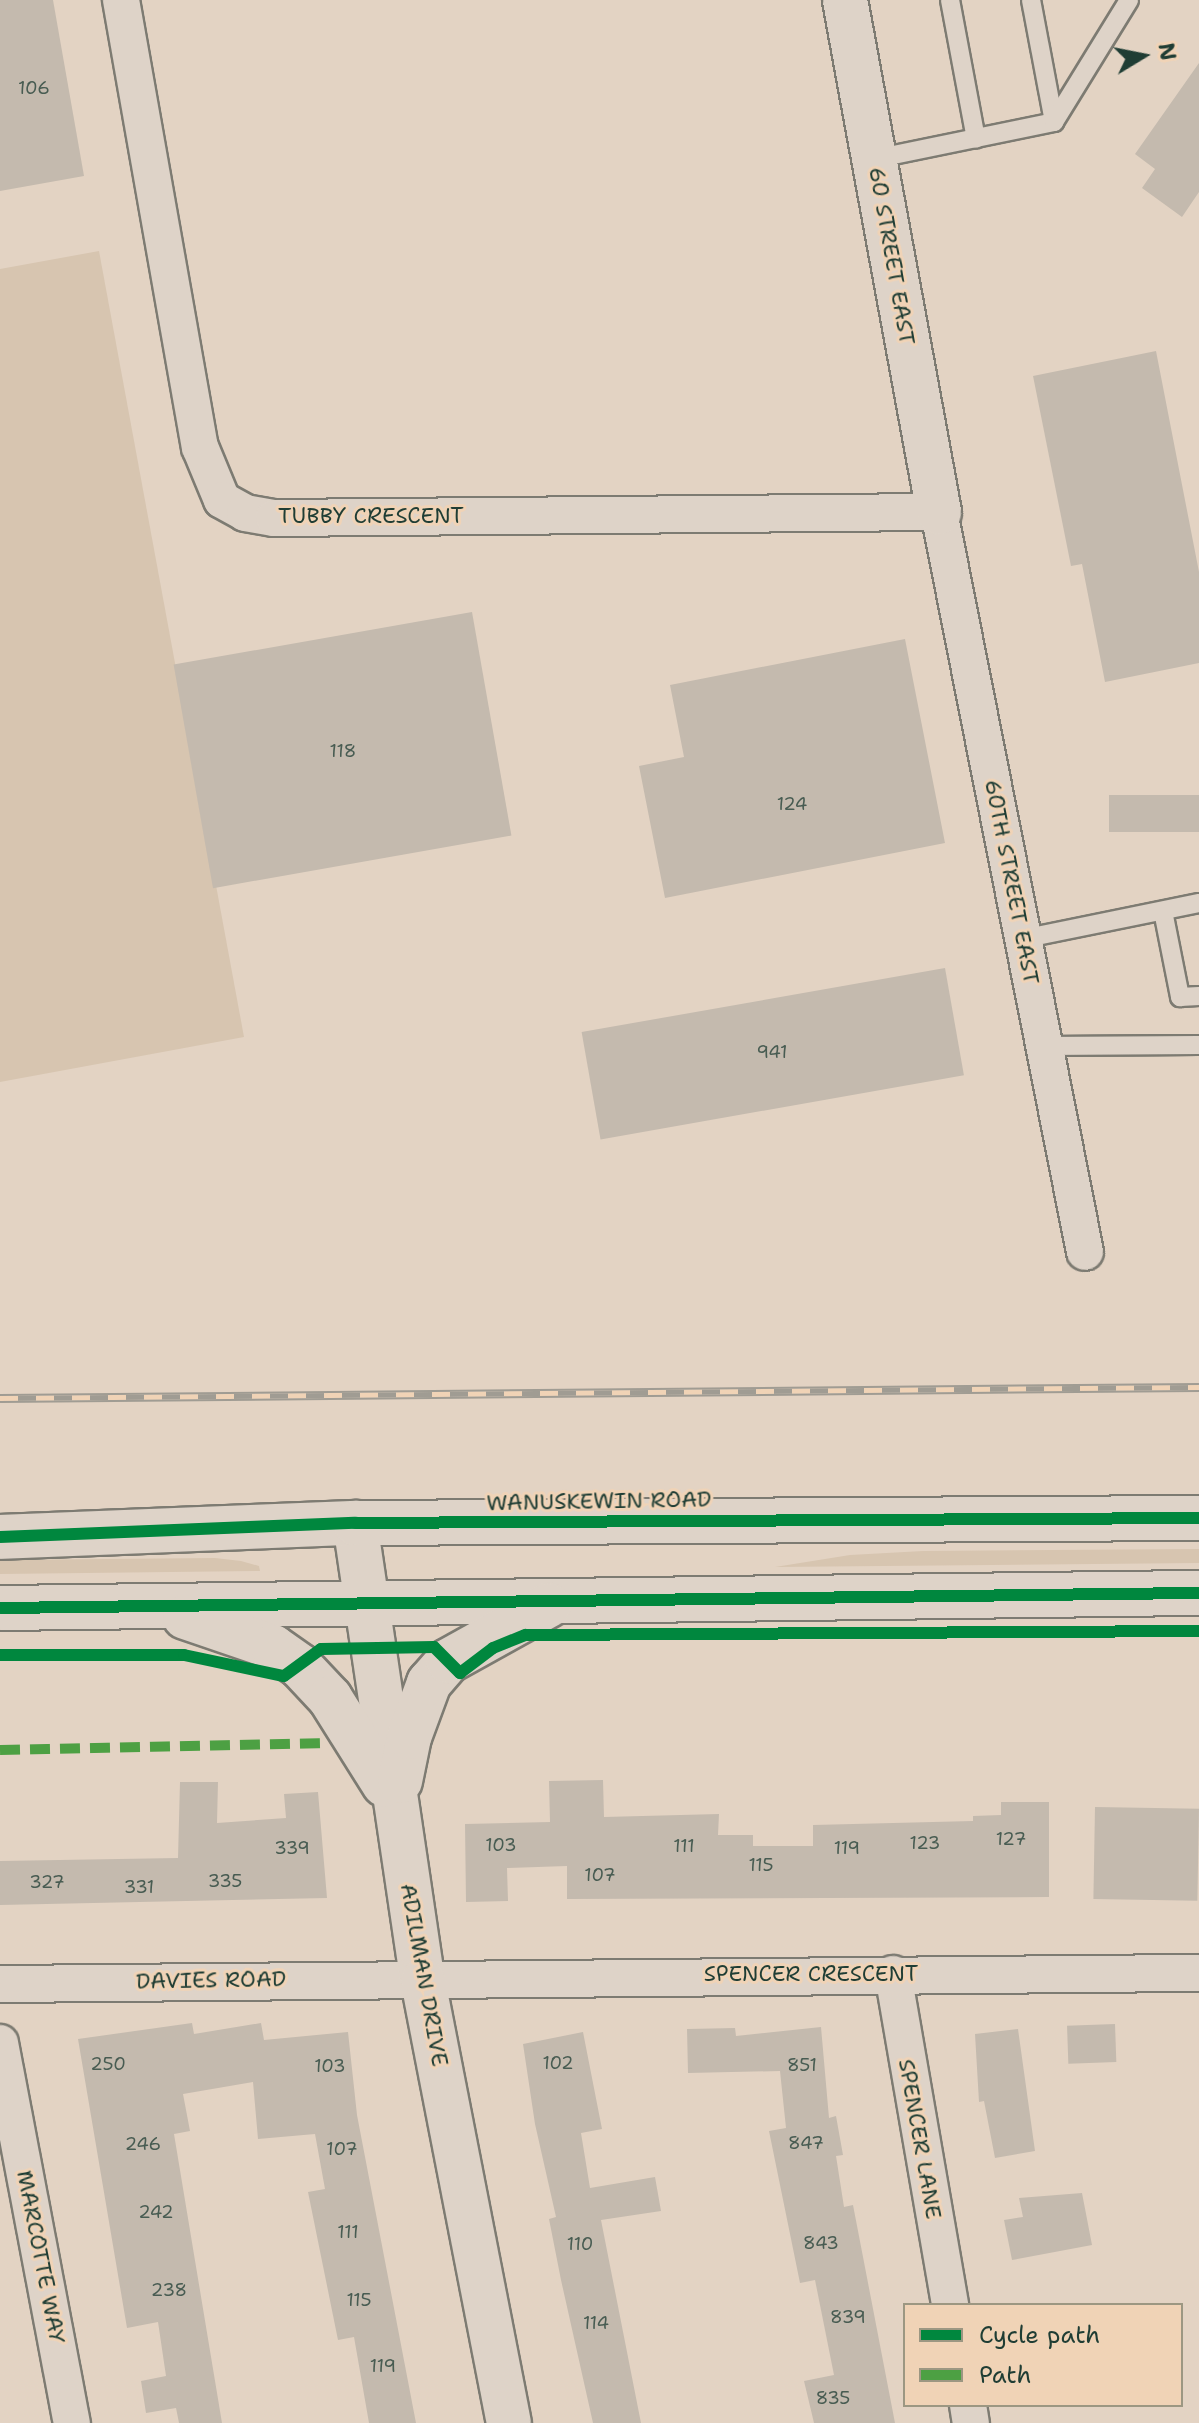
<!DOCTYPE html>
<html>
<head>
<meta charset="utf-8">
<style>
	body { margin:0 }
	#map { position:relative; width:1199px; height:2423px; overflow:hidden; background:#e3d3c3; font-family:"Shantell Sans",sans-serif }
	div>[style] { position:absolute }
	.green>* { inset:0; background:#d7c5b0 }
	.building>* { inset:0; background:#c4baae; transform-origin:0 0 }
	.roads { filter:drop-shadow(2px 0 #7d7b72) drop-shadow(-2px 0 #7d7b72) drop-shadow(0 2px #7d7b72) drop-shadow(0 -2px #7d7b72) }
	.lane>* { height:18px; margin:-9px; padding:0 9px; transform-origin:9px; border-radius:9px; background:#ded3c8 }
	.street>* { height:36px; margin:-18px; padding:0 18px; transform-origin:18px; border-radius:18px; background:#ded3c8 }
	.secondary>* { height:44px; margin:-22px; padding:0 22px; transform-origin:22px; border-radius:22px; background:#ded3c8 }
	.rail>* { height:9px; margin-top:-4.5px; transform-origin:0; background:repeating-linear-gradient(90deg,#f0d3b6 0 18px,#a09c93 0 36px); box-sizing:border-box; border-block:2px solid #a09c93 }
	.quiet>* { height:10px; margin-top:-5px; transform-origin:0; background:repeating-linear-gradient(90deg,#4da043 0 20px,transparent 0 30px) }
	.cycleway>* { height:12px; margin:-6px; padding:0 6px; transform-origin:6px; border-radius:6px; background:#00873e }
	span { translate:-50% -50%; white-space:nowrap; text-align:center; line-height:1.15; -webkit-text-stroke:6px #f0d3b6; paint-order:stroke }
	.number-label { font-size:18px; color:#485c52 }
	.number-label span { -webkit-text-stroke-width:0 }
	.street-label { font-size:22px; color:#1f3d34 }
	.legend { position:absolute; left:903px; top:2303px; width:280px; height:104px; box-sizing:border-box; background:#f0d3b6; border:2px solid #9c9782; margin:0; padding:10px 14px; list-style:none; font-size:24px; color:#1f3d34 }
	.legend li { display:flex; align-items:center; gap:16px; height:40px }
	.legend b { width:40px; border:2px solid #9c9782 }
	.north { position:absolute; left:1103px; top:16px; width:80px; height:80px; -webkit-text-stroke:6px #f0d3b6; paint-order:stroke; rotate:80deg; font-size:22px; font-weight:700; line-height:32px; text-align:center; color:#1f3d34 }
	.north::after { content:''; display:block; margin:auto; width:28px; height:36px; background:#1f3d34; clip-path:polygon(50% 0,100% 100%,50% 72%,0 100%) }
</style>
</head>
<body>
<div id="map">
	<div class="green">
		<div style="clip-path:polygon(99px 251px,244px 1037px,0 1082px,0 269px)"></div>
		<div style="clip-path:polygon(1199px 1549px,1199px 1563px,775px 1567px,850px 1555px,923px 1551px)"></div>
		<div style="clip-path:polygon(215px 1558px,241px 1561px,259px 1566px,260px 1571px,0 1574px,0 1560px)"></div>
	</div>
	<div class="building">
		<div style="clip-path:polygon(0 0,53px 0,84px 176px,0 191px)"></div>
		<div style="clip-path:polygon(1199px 63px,1199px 192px,1182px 217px,1142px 188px,1155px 169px,1135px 154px)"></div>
		<div style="clip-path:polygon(1156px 351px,1199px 572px,1199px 663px,1105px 682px,1082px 564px,1071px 566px,1033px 376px)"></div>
		<div style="left:472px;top:612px;width:227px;height:303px;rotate:80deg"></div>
		<div style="clip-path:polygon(905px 639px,945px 843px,665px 898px,639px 766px,684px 757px,670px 685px)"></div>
		<div style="left:1199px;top:795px;width:37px;height:90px;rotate:90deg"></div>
		<div style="left:945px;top:968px;width:109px;height:369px;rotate:80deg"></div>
		<div style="clip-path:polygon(603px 1780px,604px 1817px,719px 1814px,718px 1835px,753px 1835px,753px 1846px,813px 1846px,813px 1825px,973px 1821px,973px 1816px,1001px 1815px,1001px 1802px,1049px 1802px,1049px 1897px,567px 1899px,567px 1866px,507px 1868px,508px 1901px,466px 1902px,465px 1824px,550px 1822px,549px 1781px)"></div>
		<div style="clip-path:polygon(180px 1782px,218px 1782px,217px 1823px,286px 1818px,284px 1794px,318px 1792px,327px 1898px,0 1905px,0 1861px,178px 1858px)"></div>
		<div style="left:1095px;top:1807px;width:104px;height:92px;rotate:1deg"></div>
		<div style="clip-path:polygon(192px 2023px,194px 2034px,261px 2023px,264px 2040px,348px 2032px,357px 2115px,416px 2423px,369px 2423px,354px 2337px,338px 2340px,308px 2192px,325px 2189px,315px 2134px,258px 2139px,253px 2082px,183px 2094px,190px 2131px,174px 2134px,222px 2423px,179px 2423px,176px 2408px,146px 2413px,141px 2381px,166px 2376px,158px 2322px,127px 2328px,78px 2039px)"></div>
		<div style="left:1115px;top:2024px;width:38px;height:48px;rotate:88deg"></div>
		<div style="clip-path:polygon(821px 2027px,829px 2118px,836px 2116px,843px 2155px,836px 2156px,844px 2207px,853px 2205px,895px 2423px,814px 2423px,804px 2381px,834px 2375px,815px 2280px,800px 2283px,769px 2131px,786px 2128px,780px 2071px,688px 2073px,687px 2029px,735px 2028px,736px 2036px)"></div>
		<div style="clip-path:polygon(1018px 2029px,1035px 2151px,995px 2158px,984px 2101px,979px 2102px,975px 2034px)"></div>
		<div style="clip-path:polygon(583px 2032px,602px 2129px,581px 2133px,590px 2188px,655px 2177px,661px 2211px,601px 2220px,641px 2423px,593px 2423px,561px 2280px,549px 2219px,556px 2217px,535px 2124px,523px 2044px)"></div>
		<div style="clip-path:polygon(1082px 2193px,1092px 2245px,1012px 2260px,1004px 2220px,1023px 2217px,1019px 2198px)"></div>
	</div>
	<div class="roads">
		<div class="lane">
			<div style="left:950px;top:0;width:141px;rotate:79.4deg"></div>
			<div style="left:1031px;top:0;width:124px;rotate:79.3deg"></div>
			<div style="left:874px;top:159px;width:184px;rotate:-11.6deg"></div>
			<div style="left:1054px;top:122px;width:143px;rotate:-58.4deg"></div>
			<div style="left:1163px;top:911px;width:88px;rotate:78.8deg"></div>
			<div style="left:1180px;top:997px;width:19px;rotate:-3deg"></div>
			<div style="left:1022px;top:939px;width:181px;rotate:-11.5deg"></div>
			<div style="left:1044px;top:1046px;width:155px;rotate:-0.4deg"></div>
		</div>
		<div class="street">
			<div style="left:121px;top:0;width:454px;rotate:80deg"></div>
			<div style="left:200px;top:447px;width:57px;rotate:67.5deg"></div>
			<div style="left:222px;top:500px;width:26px;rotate:29deg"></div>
			<div style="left:245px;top:513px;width:29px;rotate:10deg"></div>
			<div style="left:274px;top:518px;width:665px;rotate:-0.52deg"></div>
			<div style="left:939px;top:512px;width:754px;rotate:78.84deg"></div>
			<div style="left:893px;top:1974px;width:336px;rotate:80.2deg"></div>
			<div style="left:0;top:1984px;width:1199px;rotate:-0.53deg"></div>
			<div style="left:0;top:2043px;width:387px;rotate:79.3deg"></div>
			<div style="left:968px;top:2405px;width:18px;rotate:81deg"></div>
		</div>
		<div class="secondary">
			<div style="left:845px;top:0;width:521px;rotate:79.6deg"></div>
			<div style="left:355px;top:1523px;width:463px;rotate:81.6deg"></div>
			<div style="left:423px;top:1981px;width:450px;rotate:79deg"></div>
			<div style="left:0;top:1537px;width:355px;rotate:-2.3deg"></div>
			<div style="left:355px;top:1523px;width:844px;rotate:-0.34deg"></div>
			<div style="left:0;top:1608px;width:1199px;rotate:-0.72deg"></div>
			<div style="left:185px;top:1617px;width:93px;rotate:18.8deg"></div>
			<div style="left:273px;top:1647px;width:33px;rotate:35deg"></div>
			<div style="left:300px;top:1666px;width:44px;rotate:46.8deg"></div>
			<div style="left:330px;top:1698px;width:102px;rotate:57.9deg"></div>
			<div style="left:400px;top:1781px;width:45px;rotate:-78.4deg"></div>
			<div style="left:409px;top:1737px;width:58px;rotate:-69.7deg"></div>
			<div style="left:429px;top:1683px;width:29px;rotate:-49deg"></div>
			<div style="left:448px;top:1661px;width:115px;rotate:-29deg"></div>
		</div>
	</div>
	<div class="rail">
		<div style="left:0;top:1398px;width:1199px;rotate:-0.53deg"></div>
	</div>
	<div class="quiet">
		<div style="left:0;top:1750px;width:330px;rotate:-1.2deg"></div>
	</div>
	<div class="cycleway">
		<div style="left:0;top:1537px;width:355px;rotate:-2.3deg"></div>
		<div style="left:355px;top:1523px;width:844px;rotate:-0.34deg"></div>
		<div style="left:0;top:1608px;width:1199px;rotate:-0.72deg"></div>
		<div style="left:0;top:1655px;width:184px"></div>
		<div style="left:184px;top:1655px;width:102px;rotate:11.9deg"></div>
		<div style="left:284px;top:1676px;width:46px;rotate:-36.1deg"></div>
		<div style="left:321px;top:1649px;width:113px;rotate:-1deg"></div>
		<div style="left:434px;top:1647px;width:37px;rotate:45deg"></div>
		<div style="left:460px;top:1673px;width:41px;rotate:-37.1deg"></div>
		<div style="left:493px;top:1648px;width:35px;rotate:-22deg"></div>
		<div style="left:526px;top:1635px;width:673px;rotate:-0.34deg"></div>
	</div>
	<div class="number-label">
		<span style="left:34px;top:88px">106</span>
		<span style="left:343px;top:751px">118</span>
		<span style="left:792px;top:804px">124</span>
		<span style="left:772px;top:1052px">941</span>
		<span style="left:1011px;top:1839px">127</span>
		<span style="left:925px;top:1843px">123</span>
		<span style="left:501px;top:1845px">103</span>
		<span style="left:684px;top:1846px">111</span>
		<span style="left:292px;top:1848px">339</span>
		<span style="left:847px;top:1848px">119</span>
		<span style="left:761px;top:1865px">115</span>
		<span style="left:600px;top:1875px">107</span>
		<span style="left:225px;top:1881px">335</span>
		<span style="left:47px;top:1882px">327</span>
		<span style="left:139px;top:1887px">331</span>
		<span style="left:558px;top:2063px">102</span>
		<span style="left:108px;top:2064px">250</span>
		<span style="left:802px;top:2065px">851</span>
		<span style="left:330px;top:2066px">103</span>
		<span style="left:806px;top:2143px">847</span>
		<span style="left:143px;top:2144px">246</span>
		<span style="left:342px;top:2149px">107</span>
		<span style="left:156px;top:2212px">242</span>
		<span style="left:348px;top:2232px">111</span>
		<span style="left:821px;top:2243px">843</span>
		<span style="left:580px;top:2244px">110</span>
		<span style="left:169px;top:2290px">238</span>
		<span style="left:359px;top:2300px">115</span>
		<span style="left:848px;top:2317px">839</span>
		<span style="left:596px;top:2323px">114</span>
		<span style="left:383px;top:2366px">119</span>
		<span style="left:833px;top:2398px">835</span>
	</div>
	<div class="street-label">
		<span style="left:892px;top:256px;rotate:80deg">60 STREET EAST</span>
		<span style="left:371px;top:516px">TUBBY CRESCENT</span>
		<span style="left:1012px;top:882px;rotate:79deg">60TH STREET EAST</span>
		<span style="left:599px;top:1501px;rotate:-1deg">WANUSKEWIN ROAD</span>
		<span style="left:811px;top:1974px">SPENCER CRESCENT</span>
		<span style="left:424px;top:1975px;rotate:80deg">ADILMAN DRIVE</span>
		<span style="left:211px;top:1980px;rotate:-1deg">DAVIES ROAD</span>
		<span style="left:920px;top:2139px;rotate:80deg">SPENCER LANE</span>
		<span style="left:41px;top:2257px;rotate:79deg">MARCOTTE WAY</span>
	</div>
	<ul class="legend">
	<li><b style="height:10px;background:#00873e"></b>Cycle path</li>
	<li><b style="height:10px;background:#4da043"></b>Path</li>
	</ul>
	<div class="north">N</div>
</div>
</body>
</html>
